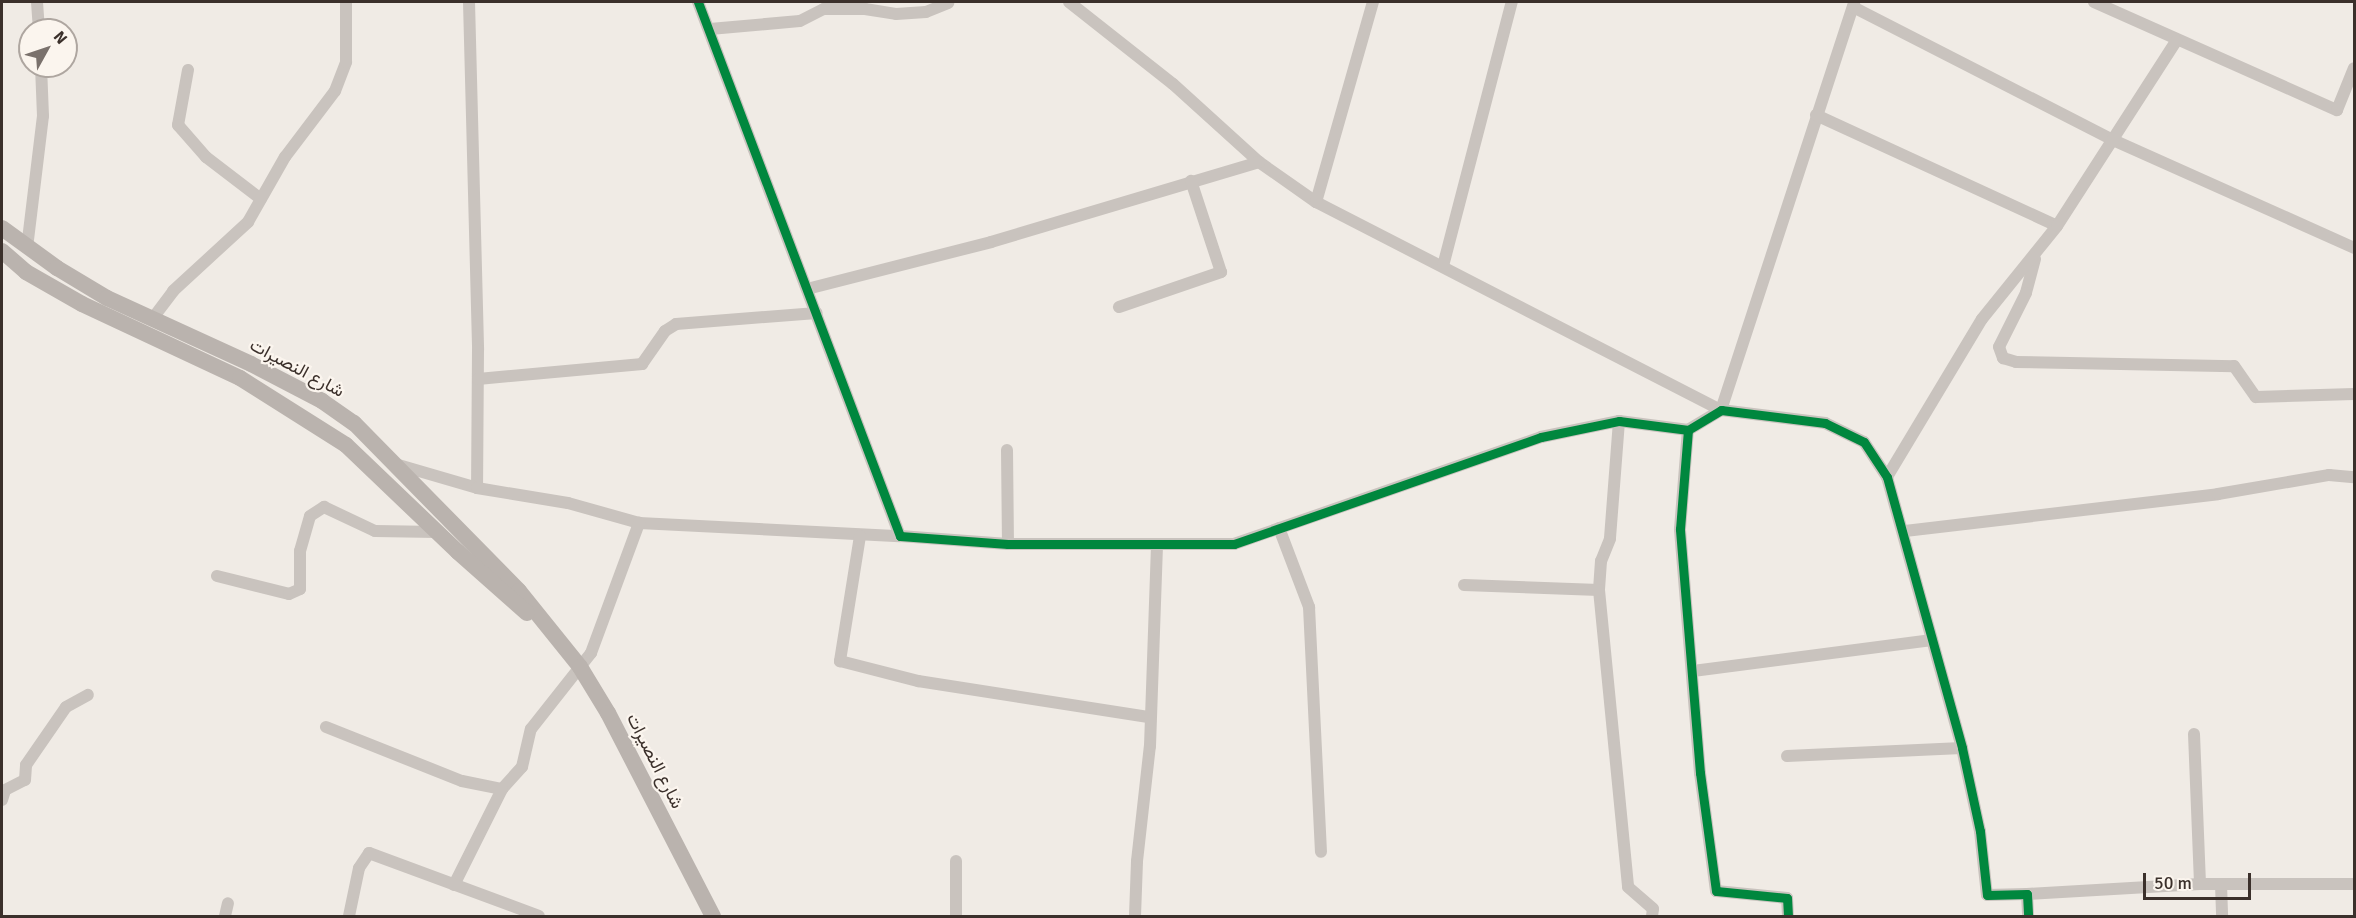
<!DOCTYPE html>
<html>
<head>
<meta charset="utf-8">
<style>
	body { margin:0 }
	#map { position:relative; width:2356px; height:918px; overflow:hidden; background:#f0ebe5; font-family:Signika,Vazirmatn,sans-serif }
	div>[style] { position:absolute }
	.street>* { height:12px; margin:-6px; padding:0 6px; transform-origin:6px; border-radius:6px; background:#c9c3be }
	.secondary>* { height:16px; margin:-8px; padding:0 8px; transform-origin:8px; border-radius:8px; background:#bab3ae }
	.cycleway>* { height:9px; margin:-4.5px; padding:0 4.5px; transform-origin:4.5px; border-radius:4.5px; background:#00873e }
	span { translate:-50% -50%; white-space:nowrap; text-align:center; line-height:1.15; -webkit-text-stroke:4.5px #fbf5ee; paint-order:stroke }
	.street-label { font-size:18px; color:#3b302b }
	.frame { position:absolute; inset:0; border:3px solid #3b302b; pointer-events:none }
	.north { position:absolute; left:18px; top:18px; width:60px; height:60px; box-sizing:border-box; background:#fbf5ee; border:2px solid #aea6a0; border-radius:50%; rotate:50deg; font-size:16px; font-weight:700; line-height:24px; text-align:center; color:#3b302b }
	.north::after { content:''; display:block; margin:auto; width:21px; height:27px; background:#7a716c; clip-path:polygon(50% 0,100% 100%,50% 72%,0 100%) }
	.scale { position:absolute; left:2143px; top:873px; width:108px; height:27px; box-sizing:border-box; border:3px solid #3b302b; border-top:0; padding-left:8px; font-size:18px; line-height:21px; white-space:nowrap; color:#3b302b; -webkit-text-stroke:4px #fbf5ee; paint-order:stroke }
</style>
</head>
<body>
<div id="map">
	<div class="street">
		<div style="left:37px;top:2px;width:28px;rotate:86deg"></div>
		<div style="left:469px;top:2px;width:348px;rotate:88.5deg"></div>
		<div style="left:478px;top:350px;width:138px;rotate:90.4deg"></div>
		<div style="left:698px;top:2px;width:571px;rotate:69.28deg"></div>
		<div style="left:900px;top:536px;width:108px;rotate:4.2deg"></div>
		<div style="left:1008px;top:544px;width:226px"></div>
		<div style="left:1234px;top:544px;width:325px;rotate:-19.2deg"></div>
		<div style="left:1541px;top:437px;width:80px;rotate:-11.6deg"></div>
		<div style="left:1619px;top:421px;width:70px;rotate:7.4deg"></div>
		<div style="left:1069px;top:2px;width:132px;rotate:38.3deg"></div>
		<div style="left:1173px;top:84px;width:116px;rotate:42.2deg"></div>
		<div style="left:1259px;top:162px;width:70px;rotate:35.1deg"></div>
		<div style="left:1316px;top:202px;width:455px;rotate:27.2deg"></div>
		<div style="left:1721px;top:410px;width:429px;rotate:-71.9deg"></div>
		<div style="left:2094px;top:2px;width:266px;rotate:24deg"></div>
		<div style="left:2337px;top:110px;width:45px;rotate:-68deg"></div>
		<div style="left:1853px;top:7px;width:292px;rotate:27.1deg"></div>
		<div style="left:2113px;top:140px;width:264px;rotate:24.1deg"></div>
		<div style="left:710px;top:29px;width:90px;rotate:-5.1deg"></div>
		<div style="left:800px;top:21px;width:27px;rotate:-27deg"></div>
		<div style="left:824px;top:9px;width:41px"></div>
		<div style="left:865px;top:9px;width:31px;rotate:9deg"></div>
		<div style="left:896px;top:14px;width:30px;rotate:-4deg"></div>
		<div style="left:926px;top:12px;width:24px;rotate:-22deg"></div>
		<div style="left:188px;top:70px;width:56px;rotate:100.3deg"></div>
		<div style="left:178px;top:125px;width:43px;rotate:48.8deg"></div>
		<div style="left:206px;top:157px;width:69px;rotate:37.4deg"></div>
		<div style="left:1816px;top:115px;width:265px;rotate:24.7deg"></div>
		<div style="left:1316px;top:202px;width:208px;rotate:-74.1deg"></div>
		<div style="left:27px;top:248px;width:133px;rotate:-83.1deg"></div>
		<div style="left:43px;top:116px;width:50px;rotate:-92.3deg"></div>
		<div style="left:2035px;top:259px;width:35px;rotate:105deg"></div>
		<div style="left:2026px;top:293px;width:60px;rotate:116.6deg"></div>
		<div style="left:1999px;top:347px;width:12px;rotate:70deg"></div>
		<div style="left:2003px;top:358px;width:14px;rotate:17deg"></div>
		<div style="left:2016px;top:362px;width:218px;rotate:1.1deg"></div>
		<div style="left:2234px;top:366px;width:38px;rotate:55deg"></div>
		<div style="left:2256px;top:397px;width:98px;rotate:-1.8deg"></div>
		<div style="left:1443px;top:266px;width:273px;rotate:-75.4deg"></div>
		<div style="left:807px;top:289px;width:190px;rotate:-14.3deg"></div>
		<div style="left:991px;top:242px;width:280px;rotate:-16.6deg"></div>
		<div style="left:1119px;top:307px;width:108px;rotate:-18.9deg"></div>
		<div style="left:1221px;top:272px;width:96px;rotate:-108.2deg"></div>
		<div style="left:153px;top:318px;width:34px;rotate:-53deg"></div>
		<div style="left:173px;top:291px;width:102px;rotate:-42.6deg"></div>
		<div style="left:248px;top:222px;width:75px;rotate:-60.4deg"></div>
		<div style="left:285px;top:157px;width:83px;rotate:-52.9deg"></div>
		<div style="left:335px;top:91px;width:31px;rotate:-69deg"></div>
		<div style="left:346px;top:62px;width:60px;rotate:-90deg"></div>
		<div style="left:478px;top:379px;width:165px;rotate:-5.2deg"></div>
		<div style="left:642px;top:364px;width:40px;rotate:-55.1deg"></div>
		<div style="left:665px;top:331px;width:13px;rotate:-32deg"></div>
		<div style="left:676px;top:324px;width:141px;rotate:-4.5deg"></div>
		<div style="left:1619px;top:421px;width:118px;rotate:94.4deg"></div>
		<div style="left:1610px;top:539px;width:24px;rotate:112deg"></div>
		<div style="left:1601px;top:561px;width:29px;rotate:94deg"></div>
		<div style="left:1599px;top:590px;width:298px;rotate:84.4deg"></div>
		<div style="left:1628px;top:887px;width:33px;rotate:41deg"></div>
		<div style="left:1653px;top:909px;width:7px;rotate:98deg"></div>
		<div style="left:1007px;top:450px;width:94px;rotate:89.4deg"></div>
		<div style="left:395px;top:464px;width:85px;rotate:16.3deg"></div>
		<div style="left:477px;top:488px;width:92px;rotate:9.4deg"></div>
		<div style="left:568px;top:503px;width:74px;rotate:15.7deg"></div>
		<div style="left:639px;top:523px;width:261px;rotate:2.9deg"></div>
		<div style="left:1887px;top:477px;width:184px;rotate:-59deg"></div>
		<div style="left:1982px;top:319px;width:119px;rotate:-51.1deg"></div>
		<div style="left:2057px;top:226px;width:220px;rotate:-57.2deg"></div>
		<div style="left:1279px;top:528px;width:85px;rotate:69.2deg"></div>
		<div style="left:1309px;top:607px;width:245px;rotate:87.2deg"></div>
		<div style="left:1905px;top:531px;width:315px;rotate:-6.7deg"></div>
		<div style="left:2218px;top:494px;width:113px;rotate:-9.7deg"></div>
		<div style="left:2329px;top:475px;width:25px;rotate:5deg"></div>
		<div style="left:860px;top:536px;width:127px;rotate:99.1deg"></div>
		<div style="left:840px;top:661px;width:81px;rotate:14.4deg"></div>
		<div style="left:918px;top:681px;width:233px;rotate:8.9deg"></div>
		<div style="left:217px;top:576px;width:74px;rotate:14deg"></div>
		<div style="left:289px;top:594px;width:12px;rotate:-24deg"></div>
		<div style="left:300px;top:589px;width:38px;rotate:-90deg"></div>
		<div style="left:300px;top:551px;width:36px;rotate:-74deg"></div>
		<div style="left:310px;top:516px;width:17px;rotate:-33deg"></div>
		<div style="left:324px;top:507px;width:56px;rotate:25.2deg"></div>
		<div style="left:375px;top:531px;width:62px;rotate:0.9deg"></div>
		<div style="left:1464px;top:585px;width:135px;rotate:2.1deg"></div>
		<div style="left:1693px;top:671px;width:241px;rotate:-7.4deg"></div>
		<div style="left:326px;top:727px;width:146px;rotate:21.7deg"></div>
		<div style="left:462px;top:781px;width:41px;rotate:11.3deg"></div>
		<div style="left:502px;top:789px;width:30px;rotate:-48deg"></div>
		<div style="left:522px;top:767px;width:39px;rotate:-77deg"></div>
		<div style="left:531px;top:729px;width:97px;rotate:-51.7deg"></div>
		<div style="left:591px;top:653px;width:139px;rotate:-69.7deg"></div>
		<div style="left:2194px;top:734px;width:150px;rotate:87.7deg"></div>
		<div style="left:1787px;top:756px;width:175px;rotate:-2.6deg"></div>
		<div style="left:2px;top:800px;width:10px;rotate:-73deg"></div>
		<div style="left:5px;top:790px;width:22px;rotate:-27deg"></div>
		<div style="left:25px;top:780px;width:15px;rotate:-86deg"></div>
		<div style="left:26px;top:765px;width:70px;rotate:-55.4deg"></div>
		<div style="left:66px;top:707px;width:25px;rotate:-29deg"></div>
		<div style="left:956px;top:861px;width:55px;rotate:90deg"></div>
		<div style="left:2221px;top:884px;width:32px;rotate:88deg"></div>
		<div style="left:454px;top:885px;width:107px;rotate:-63.4deg"></div>
		<div style="left:2027px;top:894px;width:173px;rotate:-3.3deg"></div>
		<div style="left:2200px;top:884px;width:154px"></div>
		<div style="left:225px;top:916px;width:13px;rotate:-77deg"></div>
		<div style="left:349px;top:916px;width:49px;rotate:-78.2deg"></div>
		<div style="left:359px;top:868px;width:18px;rotate:-56deg"></div>
		<div style="left:369px;top:853px;width:181px;rotate:20.3deg"></div>
		<div style="left:1135px;top:916px;width:55px;rotate:-87.9deg"></div>
		<div style="left:1137px;top:861px;width:116px;rotate:-83.6deg"></div>
		<div style="left:1150px;top:746px;width:200px;rotate:-88deg"></div>
		<div style="left:1788px;top:916px;width:18px;rotate:-93deg"></div>
		<div style="left:1787px;top:898px;width:71px;rotate:-174.4deg"></div>
		<div style="left:1716px;top:891px;width:119px;rotate:-97.7deg"></div>
		<div style="left:1700px;top:773px;width:245px;rotate:-94.7deg"></div>
		<div style="left:1680px;top:529px;width:99px;rotate:-85.4deg"></div>
		<div style="left:1688px;top:430px;width:39px;rotate:-31deg"></div>
		<div style="left:1721px;top:410px;width:105px;rotate:7.1deg"></div>
		<div style="left:1825px;top:423px;width:43px;rotate:26deg"></div>
		<div style="left:1864px;top:442px;width:42px;rotate:56.7deg"></div>
		<div style="left:1887px;top:477px;width:281px;rotate:74.5deg"></div>
		<div style="left:1962px;top:748px;width:85px;rotate:77.8deg"></div>
		<div style="left:1980px;top:831px;width:64px;rotate:83.8deg"></div>
		<div style="left:1987px;top:895px;width:40px;rotate:-1.4deg"></div>
		<div style="left:2027px;top:894px;width:22px;rotate:87deg"></div>
	</div>
	<div class="secondary">
		<div style="left:2px;top:228px;width:68px;rotate:36deg"></div>
		<div style="left:57px;top:268px;width:58px;rotate:31deg"></div>
		<div style="left:107px;top:298px;width:158px;rotate:24.6deg"></div>
		<div style="left:251px;top:364px;width:80px;rotate:27.5deg"></div>
		<div style="left:322px;top:401px;width:39px;rotate:35deg"></div>
		<div style="left:354px;top:423px;width:235px;rotate:45.5deg"></div>
		<div style="left:519px;top:591px;width:97px;rotate:51.2deg"></div>
		<div style="left:580px;top:667px;width:54px;rotate:58.7deg"></div>
		<div style="left:608px;top:713px;width:229px;rotate:62.7deg"></div>
		<div style="left:2px;top:251px;width:32px;rotate:41deg"></div>
		<div style="left:26px;top:272px;width:64px;rotate:29.7deg"></div>
		<div style="left:82px;top:304px;width:174px;rotate:25.1deg"></div>
		<div style="left:240px;top:378px;width:125px;rotate:32.3deg"></div>
		<div style="left:346px;top:445px;width:155px;rotate:43.7deg"></div>
		<div style="left:458px;top:552px;width:92px;rotate:41.5deg"></div>
	</div>
	<div class="cycleway">
		<div style="left:698px;top:2px;width:571px;rotate:69.28deg"></div>
		<div style="left:900px;top:536px;width:108px;rotate:4.2deg"></div>
		<div style="left:1008px;top:544px;width:226px"></div>
		<div style="left:1234px;top:544px;width:325px;rotate:-19.2deg"></div>
		<div style="left:1541px;top:437px;width:80px;rotate:-11.6deg"></div>
		<div style="left:1619px;top:421px;width:70px;rotate:7.4deg"></div>
		<div style="left:1788px;top:916px;width:18px;rotate:-93deg"></div>
		<div style="left:1787px;top:898px;width:71px;rotate:-174.4deg"></div>
		<div style="left:1716px;top:891px;width:119px;rotate:-97.7deg"></div>
		<div style="left:1700px;top:773px;width:245px;rotate:-94.7deg"></div>
		<div style="left:1680px;top:529px;width:99px;rotate:-85.4deg"></div>
		<div style="left:1688px;top:430px;width:39px;rotate:-31deg"></div>
		<div style="left:1721px;top:410px;width:105px;rotate:7.1deg"></div>
		<div style="left:1825px;top:423px;width:43px;rotate:26deg"></div>
		<div style="left:1864px;top:442px;width:42px;rotate:56.7deg"></div>
		<div style="left:1887px;top:477px;width:281px;rotate:74.5deg"></div>
		<div style="left:1962px;top:748px;width:85px;rotate:77.8deg"></div>
		<div style="left:1980px;top:831px;width:64px;rotate:83.8deg"></div>
		<div style="left:1987px;top:895px;width:40px;rotate:-1.4deg"></div>
		<div style="left:2027px;top:894px;width:22px;rotate:87deg"></div>
	</div>
	<div class="street-label">
		<span style="left:297px;top:368px;rotate:28deg">شارع النصيرات</span>
		<span style="left:655px;top:761px;rotate:63deg">شارع النصيرات</span>
	</div>
	<div class="frame"></div>
	<div class="north">N</div>
	<div class="scale">50 m</div>
</div>
</body>
</html>
